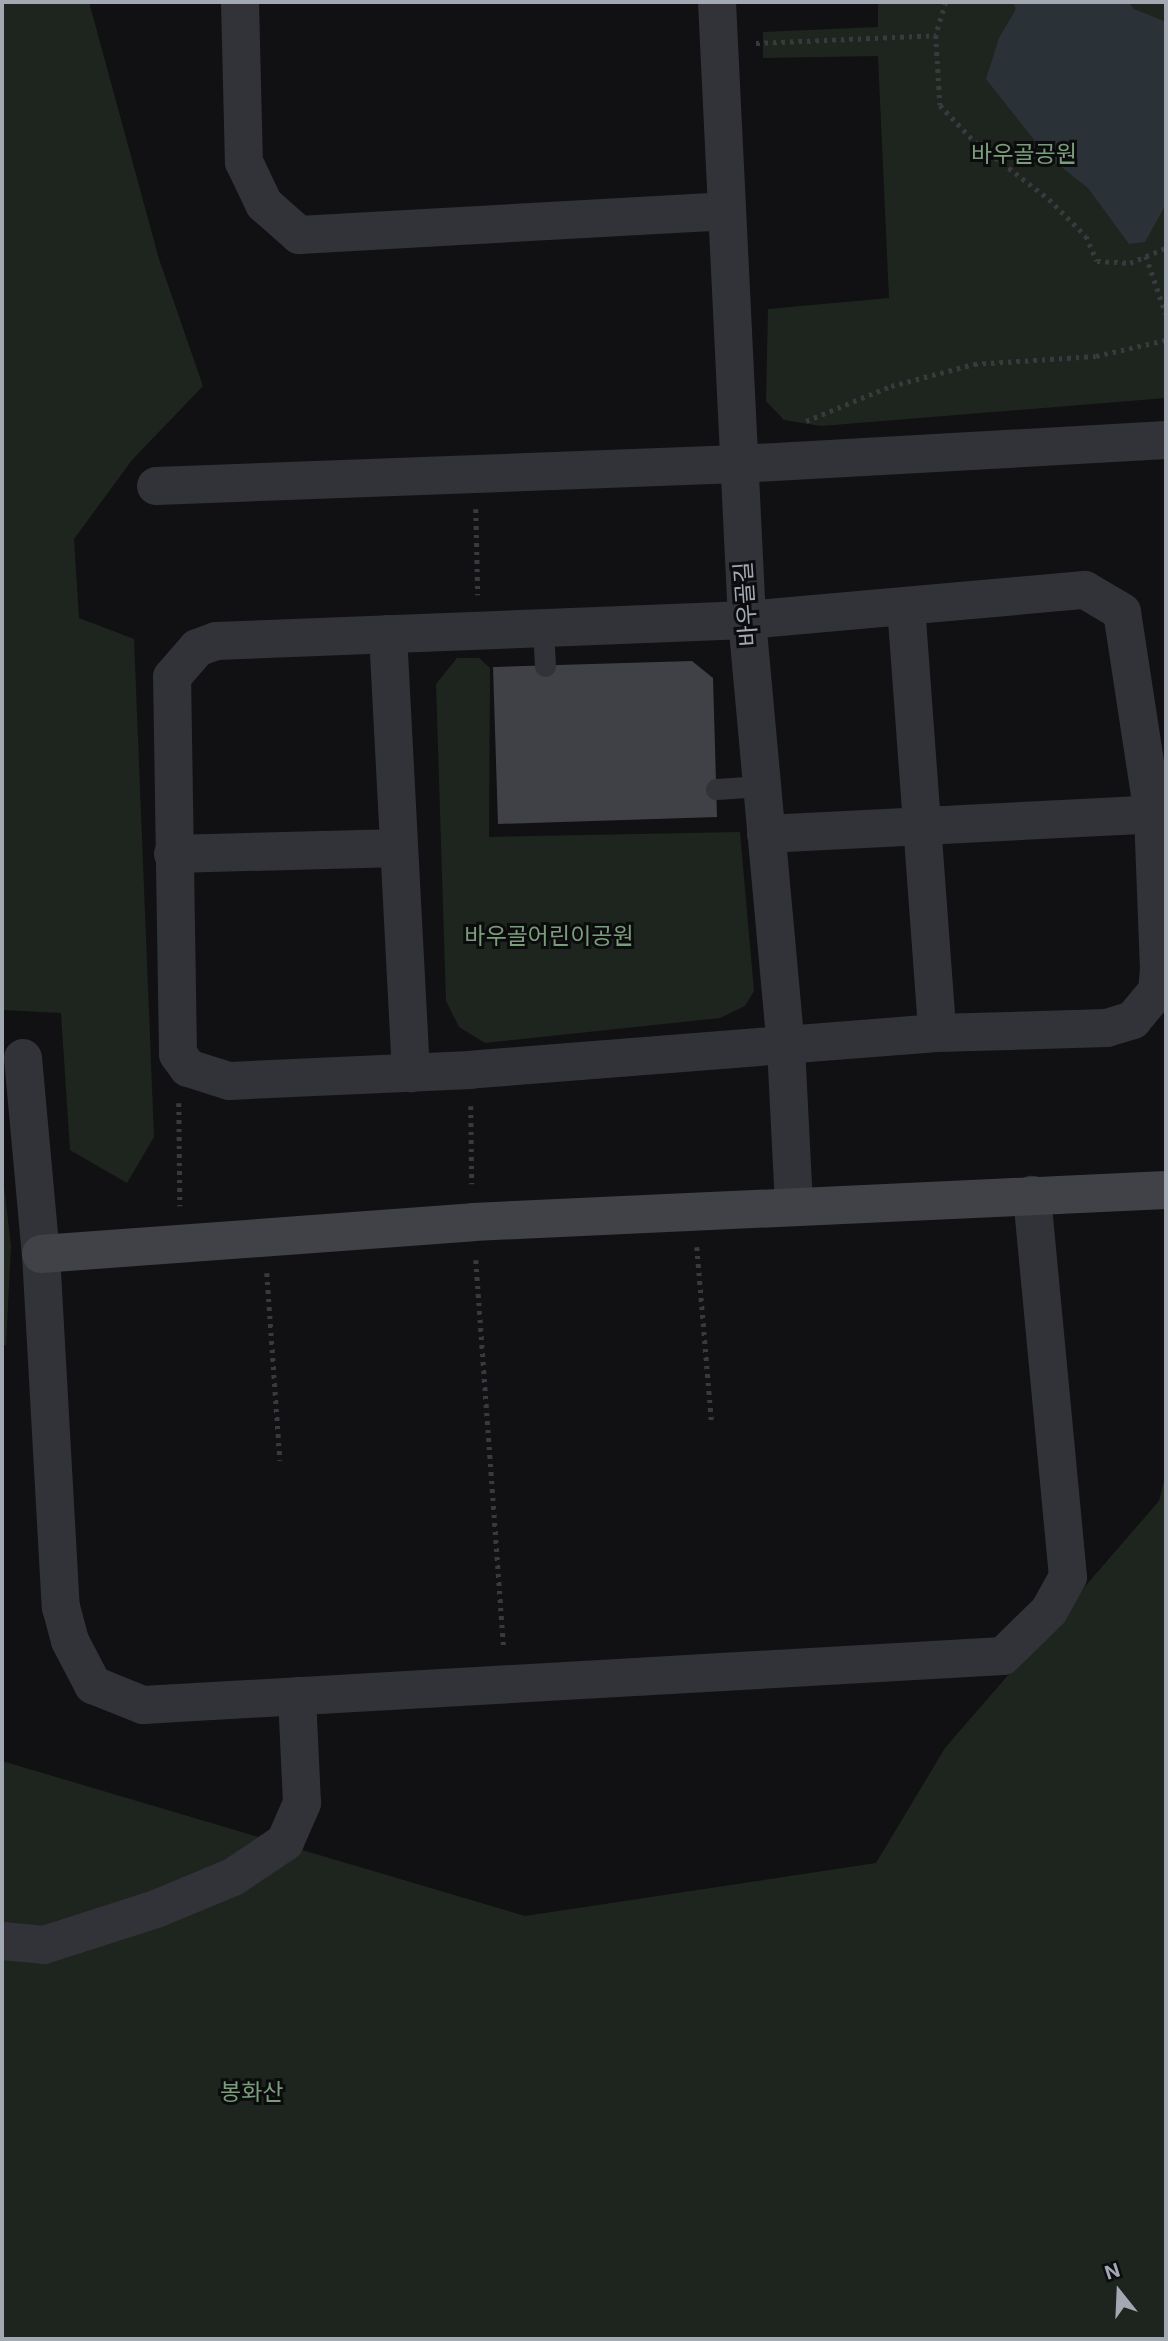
<!DOCTYPE html>
<html>
<head>
<meta charset="utf-8">
<style>
	body { margin:0 }
	#map { position:relative; width:1168px; height:2341px; overflow:hidden; background:#111113; font-family:Inter,"Noto Sans KR",sans-serif }
	div>[style] { position:absolute }
	.green>* { inset:0; background:#1e251e }
	.water>* { inset:0; background:#2a3238 }
	.building>* { inset:0; background:#404146 }
	.path>* { height:4.5px; margin-top:-2.25px; transform-origin:0; background:repeating-linear-gradient(90deg,#383a3f 0 3.5px,transparent 0 8.5px) }
	.lane>* { height:21px; margin:-10.5px; padding:0 10.5px; transform-origin:10.5px; border-radius:10.5px; background:#323338 }
	.street>* { height:38px; margin:-19px; padding:0 19px; transform-origin:19px; border-radius:19px; background:#323338 }
	.secondary>* { height:38px; margin:-19px; padding:0 19px; transform-origin:19px; border-radius:19px; background:#404247 }
	span { translate:-50% -50%; white-space:nowrap; text-align:center; line-height:1.15; -webkit-text-stroke:6px #0c0c0e; paint-order:stroke }
	.park-label { font-size:23px; color:#7a9e7a }
	.street-label { font-size:23px; color:#a3a9b3 }
	.frame { position:absolute; inset:0; border:4px solid #a3a9b3; pointer-events:none }
	.north { position:absolute; left:1084px; top:2257px; width:70px; height:70px; -webkit-text-stroke:5px #0c0c0e; paint-order:stroke; rotate:342deg; font-size:19px; font-weight:700; line-height:28px; text-align:center; color:#a3a9b3 }
	.north::after { content:''; display:block; margin:auto; width:24px; height:32px; background:#a3a9b3; clip-path:polygon(50% 0,100% 100%,50% 72%,0 100%) }
</style>
</head>
<body>
<div id="map">
	<div class="green">
		<div style="clip-path:polygon(2px 2px,89px 2px,159px 259px,203px 386px,132px 460px,74px 539px,79px 618px,134px 639px,154px 1137px,127px 1183px,70px 1150px,61px 1013px,2px 1010px)"></div>
		<div style="clip-path:polygon(878px 2px,1166px 2px,1166px 398px,821px 426px,784px 420px,766px 401px,768px 309px,889px 298px,878px 56px,763px 58px,763px 32px,878px 27px)"></div>
		<div style="clip-path:polygon(457px 658px,479px 658px,490px 668px,489px 837px,740px 832px,754px 991px,745px 1006px,720px 1018px,485px 1043px,459px 1027px,446px 1001px,436px 684px)"></div>
		<div style="clip-path:polygon(2px 1169px,11px 1246px,6px 1345px,2px 1345px)"></div>
		<div style="clip-path:polygon(1166px 1473px,1166px 2339px,2px 2339px,2px 1761px,525px 1916px,876px 1863px,945px 1748px,1159px 1501px)"></div>
	</div>
	<div class="water">
		<div style="clip-path:polygon(1013px 2px,1128px 2px,1134px 9px,1166px 22px,1166px 204px,1145px 242px,1129px 244px,1088px 188px,1046px 155px,986px 79px,999px 38px,1016px 9px)"></div>
	</div>
	<div class="building">
		<div style="clip-path:polygon(692px 661px,713px 678px,717px 817px,498px 824px,493px 667px)"></div>
	</div>
	<div class="path">
		<div style="left:946px;top:2px;width:34px;rotate:107deg"></div>
		<div style="left:936px;top:35px;width:70px;rotate:86.7deg"></div>
		<div style="left:940px;top:105px;width:51px;rotate:46.6deg"></div>
		<div style="left:975px;top:142px;width:93px;rotate:37.6deg"></div>
		<div style="left:1049px;top:199px;width:52px;rotate:45deg"></div>
		<div style="left:1086px;top:236px;width:27px;rotate:66deg"></div>
		<div style="left:1097px;top:261px;width:33px;rotate:3deg"></div>
		<div style="left:1130px;top:263px;width:39px;rotate:-23deg"></div>
		<div style="left:756px;top:43px;width:180px;rotate:-2.5deg"></div>
		<div style="left:1146px;top:256px;width:61px;rotate:71deg"></div>
		<div style="left:806px;top:421px;width:92px;rotate:-22.4deg"></div>
		<div style="left:891px;top:386px;width:86px;rotate:-14.8deg"></div>
		<div style="left:974px;top:364px;width:122px;rotate:-3.8deg"></div>
		<div style="left:1096px;top:356px;width:72px;rotate:-12.9deg"></div>
		<div style="left:476px;top:509px;width:86px;rotate:88.7deg"></div>
		<div style="left:179px;top:1103px;width:103px;rotate:89.4deg"></div>
		<div style="left:471px;top:1106px;width:78px;rotate:89.3deg"></div>
		<div style="left:697px;top:1247px;width:178px;rotate:85.2deg"></div>
		<div style="left:476px;top:1260px;width:390px;rotate:85.9deg"></div>
		<div style="left:267px;top:1273px;width:188px;rotate:86deg"></div>
	</div>
	<div class="lane">
		<div style="left:543px;top:628px;width:38px;rotate:87deg"></div>
		<div style="left:716px;top:789px;width:46px;rotate:-3.7deg"></div>
	</div>
	<div class="street">
		<div style="left:240px;top:2px;width:160px;rotate:88.6deg"></div>
		<div style="left:244px;top:162px;width:47px;rotate:64.5deg"></div>
		<div style="left:264px;top:204px;width:47px;rotate:41.5deg"></div>
		<div style="left:299px;top:235px;width:426px;rotate:-3.2deg"></div>
		<div style="left:717px;top:2px;width:619px;rotate:87.22deg"></div>
		<div style="left:747px;top:620px;width:429px;rotate:84.8deg"></div>
		<div style="left:786px;top:1047px;width:158px;rotate:87.1deg"></div>
		<div style="left:156px;top:486px;width:582px;rotate:-2.16deg"></div>
		<div style="left:738px;top:464px;width:429px;rotate:-3.2deg"></div>
		<div style="left:1085px;top:590px;width:43px;rotate:30.7deg"></div>
		<div style="left:1122px;top:612px;width:204px;rotate:81.3deg"></div>
		<div style="left:1153px;top:814px;width:155px;rotate:87.8deg"></div>
		<div style="left:1159px;top:969px;width:22px;rotate:95deg"></div>
		<div style="left:1157px;top:991px;width:38px;rotate:130deg"></div>
		<div style="left:1133px;top:1020px;width:27px;rotate:163deg"></div>
		<div style="left:1107px;top:1028px;width:170px;rotate:178.3deg"></div>
		<div style="left:937px;top:1033px;width:467px;rotate:175.5deg"></div>
		<div style="left:471px;top:1070px;width:242px;rotate:177.4deg"></div>
		<div style="left:229px;top:1081px;width:43px;rotate:-162.4deg"></div>
		<div style="left:188px;top:1068px;width:17px;rotate:-126deg"></div>
		<div style="left:178px;top:1054px;width:377px;rotate:-90.9deg"></div>
		<div style="left:172px;top:677px;width:38px;rotate:-49deg"></div>
		<div style="left:197px;top:648px;width:20px;rotate:-20deg"></div>
		<div style="left:216px;top:641px;width:531px;rotate:-2.26deg"></div>
		<div style="left:747px;top:620px;width:339px;rotate:-5.1deg"></div>
		<div style="left:906px;top:606px;width:428px;rotate:85.8deg"></div>
		<div style="left:388px;top:634px;width:440px;rotate:87deg"></div>
		<div style="left:766px;top:834px;width:400px;rotate:-2.9deg"></div>
		<div style="left:173px;top:854px;width:226px;rotate:-1.5deg"></div>
		<div style="left:23px;top:1058px;width:197px;rotate:84.8deg"></div>
		<div style="left:41px;top:1254px;width:354px;rotate:86.8deg"></div>
		<div style="left:61px;top:1607px;width:35px;rotate:75deg"></div>
		<div style="left:70px;top:1641px;width:50px;rotate:62.4deg"></div>
		<div style="left:93px;top:1685px;width:54px;rotate:21.8deg"></div>
		<div style="left:143px;top:1705px;width:861px;rotate:-3.26deg"></div>
		<div style="left:1003px;top:1656px;width:64px;rotate:-44.4deg"></div>
		<div style="left:1049px;top:1611px;width:39px;rotate:-61deg"></div>
		<div style="left:1068px;top:1577px;width:384px;rotate:-95.4deg"></div>
		<div style="left:2px;top:1941px;width:42px;rotate:5.4deg"></div>
		<div style="left:44px;top:1945px;width:118px;rotate:-17.8deg"></div>
		<div style="left:156px;top:1909px;width:83px;rotate:-22.6deg"></div>
		<div style="left:233px;top:1877px;width:63px;rotate:-33.9deg"></div>
		<div style="left:285px;top:1842px;width:43px;rotate:-66.4deg"></div>
		<div style="left:302px;top:1803px;width:107px;rotate:-92.7deg"></div>
	</div>
	<div class="secondary">
		<div style="left:41px;top:1254px;width:433px;rotate:-4.2deg"></div>
		<div style="left:473px;top:1222px;width:694px;rotate:-2.64deg"></div>
	</div>
	<div class="park-label">
		<span style="left:1024px;top:154px">바우골공원</span>
		<span style="left:549px;top:936px">바우골어린이공원</span>
		<span style="left:252px;top:2092px">봉화산</span>
	</div>
	<div class="street-label">
		<span style="left:746px;top:604px;rotate:-94deg">바우골길</span>
	</div>
	<div class="frame"></div>
	<div class="north">N</div>
</div>
</body>
</html>
